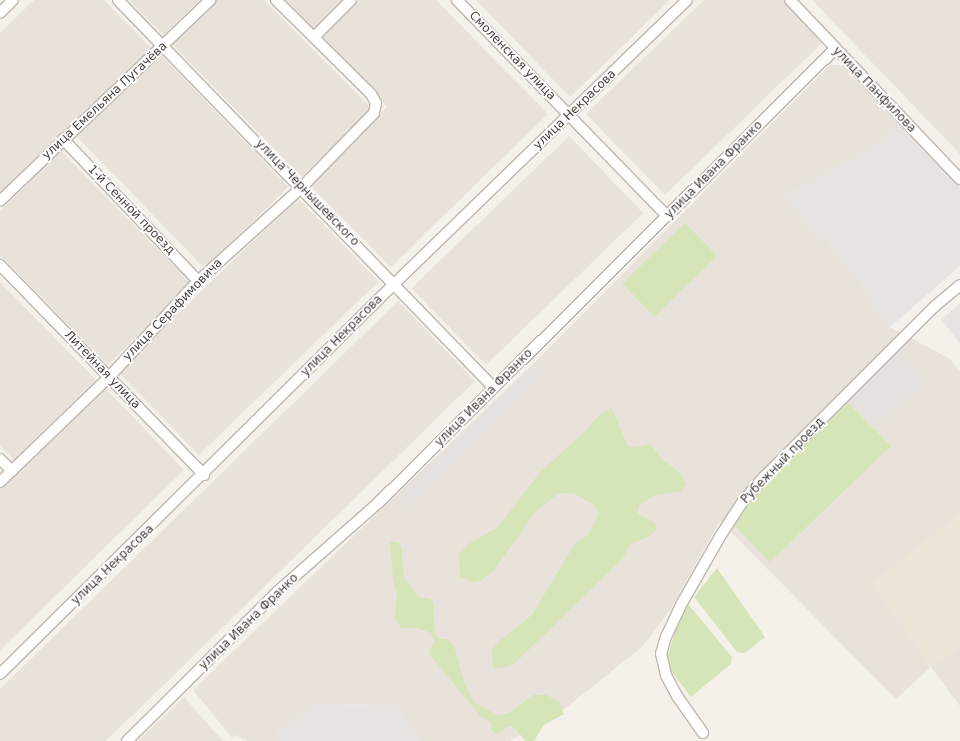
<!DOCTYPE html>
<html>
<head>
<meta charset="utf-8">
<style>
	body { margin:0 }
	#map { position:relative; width:960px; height:741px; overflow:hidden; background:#f4f1eb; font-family:"DejaVu Sans",sans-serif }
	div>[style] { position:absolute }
	.residential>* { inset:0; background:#e8e2da; transform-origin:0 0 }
	.industrial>* { inset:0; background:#e7e3e0 }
	.education>* { inset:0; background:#ece4d7 }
	.green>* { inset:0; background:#d5e5b8; transform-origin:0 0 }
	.parking>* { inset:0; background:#e4e1df; transform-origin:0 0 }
	.roads { filter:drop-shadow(1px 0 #bfb8af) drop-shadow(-1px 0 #bfb8af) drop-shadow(0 1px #bfb8af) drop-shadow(0 -1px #bfb8af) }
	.street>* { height:10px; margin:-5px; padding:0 5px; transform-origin:5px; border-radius:5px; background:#fff }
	span { translate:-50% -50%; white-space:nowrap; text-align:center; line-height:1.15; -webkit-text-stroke:3.5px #fff; paint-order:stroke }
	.street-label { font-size:12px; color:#48413a }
</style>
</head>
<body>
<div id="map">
	<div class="residential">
		<div style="clip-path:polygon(34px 0,104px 0,151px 48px,0 194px,0 33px)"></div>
		<div style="clip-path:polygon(129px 0,200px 0,164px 35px)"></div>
		<div style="clip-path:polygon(215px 0,264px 0,372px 109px,302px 177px,171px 43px)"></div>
		<div style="clip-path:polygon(284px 0,346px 0,315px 31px)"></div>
		<div style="clip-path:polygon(359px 0,436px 0,548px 114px,391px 267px,309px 184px,387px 107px,320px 38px)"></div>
		<div style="clip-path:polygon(476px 0,670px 0,570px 97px)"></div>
		<div style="clip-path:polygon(704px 0,782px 0,823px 42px,665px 195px,586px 114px)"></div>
		<div style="clip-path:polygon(812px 0,960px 0,960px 154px)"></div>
		<div style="left:160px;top:54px;width:185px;height:117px;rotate:46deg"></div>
		<div style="clip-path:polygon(830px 65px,844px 65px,899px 125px,875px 147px,783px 196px,821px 240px,825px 238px,874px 301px,871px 305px,890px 327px,950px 359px,960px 372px,960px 514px,873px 583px,931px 667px,960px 647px,960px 706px,931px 667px,896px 699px,720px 521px,670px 610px,643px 646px,567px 707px,510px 741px,420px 741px,396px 705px,318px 704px,276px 733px,281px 741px,248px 741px,235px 735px,232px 738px,193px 690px,535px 362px)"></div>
		<div style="left:569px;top:136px;width:107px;height:219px;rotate:46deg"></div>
		<div style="clip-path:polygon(61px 151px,191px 283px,108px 365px,0 255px,0 211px)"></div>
		<div style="left:298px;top:198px;width:116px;height:250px;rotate:46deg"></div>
		<div style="clip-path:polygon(0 282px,96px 380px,14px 460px,0 446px)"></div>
		<div style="clip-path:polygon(398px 301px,475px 381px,106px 741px,0 741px,0 689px)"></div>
		<div style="clip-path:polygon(104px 387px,184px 470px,0 650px,0 488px)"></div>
		<div style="clip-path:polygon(184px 697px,223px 741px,138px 741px)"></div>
	</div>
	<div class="industrial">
		<div style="clip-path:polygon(899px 125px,960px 188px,960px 266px,890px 327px,871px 305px,874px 301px,825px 238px,821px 240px,783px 196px,875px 147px)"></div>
		<div style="clip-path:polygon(960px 304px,960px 344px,941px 319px)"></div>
		<div style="clip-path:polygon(318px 704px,396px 705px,420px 741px,281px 741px,276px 733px)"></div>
	</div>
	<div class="education">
		<div style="clip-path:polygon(960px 514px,960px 647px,931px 667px,873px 583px)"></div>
	</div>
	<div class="green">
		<div style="left:685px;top:223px;width:46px;height:87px;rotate:46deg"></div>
		<div style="clip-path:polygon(848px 403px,891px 446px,770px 562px,734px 525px,749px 504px,775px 474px)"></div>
		<div style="clip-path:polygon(612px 407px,627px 445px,634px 448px,650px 444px,661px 458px,679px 472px,686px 484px,682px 491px,655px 495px,639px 505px,637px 513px,655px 523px,656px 530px,650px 536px,629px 545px,623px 558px,514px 664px,508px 667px,493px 668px,492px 650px,498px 642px,532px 615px,571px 550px,575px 544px,588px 535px,599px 514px,594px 505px,573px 493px,559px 493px,536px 511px,495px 569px,482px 580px,473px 582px,460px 577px,459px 555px,467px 545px,498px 527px,541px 471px,588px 429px,595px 419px)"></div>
		<div style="clip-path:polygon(390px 542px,398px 542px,401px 548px,404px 577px,415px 593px,421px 598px,430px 598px,433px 604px,435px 633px,439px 639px,446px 639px,454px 645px,464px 682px,474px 702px,499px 716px,509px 713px,533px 695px,547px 695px,559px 702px,564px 714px,544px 725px,534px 741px,525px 741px,515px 728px,509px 726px,496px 735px,491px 729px,491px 722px,482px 718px,429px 654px,434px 641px,431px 633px,418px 628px,402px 628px,399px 625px,395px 619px,397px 594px,393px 580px)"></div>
		<div style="clip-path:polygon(717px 568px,765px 637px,745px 653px,737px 652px,694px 597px)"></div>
		<div style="clip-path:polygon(688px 604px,732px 657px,731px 664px,691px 697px,668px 667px,667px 659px,679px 618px)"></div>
	</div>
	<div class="parking">
		<div style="left:894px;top:348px;width:46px;height:68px;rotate:48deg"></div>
		<div style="left:535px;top:362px;width:13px;height:194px;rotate:45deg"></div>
	</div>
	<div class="roads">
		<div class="street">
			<div style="left:118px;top:0;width:540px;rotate:45.9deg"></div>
			<div style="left:457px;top:0;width:301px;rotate:45.8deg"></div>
			<div style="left:790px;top:0;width:247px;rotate:46.5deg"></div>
			<div style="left:0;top:13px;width:18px;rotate:-45deg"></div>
			<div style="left:314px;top:37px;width:52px;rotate:-45deg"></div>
			<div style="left:63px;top:139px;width:196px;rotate:46.4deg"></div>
			<div style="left:0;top:201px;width:291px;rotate:-43.7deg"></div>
			<div style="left:0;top:265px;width:293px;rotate:45.8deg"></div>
			<div style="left:0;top:459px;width:17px;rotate:45deg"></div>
			<div style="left:0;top:482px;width:153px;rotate:-43.9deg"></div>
			<div style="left:110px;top:376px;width:129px;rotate:-47.2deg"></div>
			<div style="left:198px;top:281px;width:140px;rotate:-42.1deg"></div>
			<div style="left:302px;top:187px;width:103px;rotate:-45.8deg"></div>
			<div style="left:374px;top:113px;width:10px;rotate:-79deg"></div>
			<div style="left:376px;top:103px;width:10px;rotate:-119deg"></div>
			<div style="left:371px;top:94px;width:134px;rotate:-135.3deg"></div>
			<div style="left:0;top:674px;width:553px;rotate:-44.71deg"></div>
			<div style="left:393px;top:285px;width:409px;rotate:-44.1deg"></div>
			<div style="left:703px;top:733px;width:45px;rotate:-125.1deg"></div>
			<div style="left:677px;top:696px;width:24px;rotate:-118deg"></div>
			<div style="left:666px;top:675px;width:22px;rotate:-103deg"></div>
			<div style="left:661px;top:654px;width:18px;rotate:-74deg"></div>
			<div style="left:666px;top:637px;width:38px;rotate:-65deg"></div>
			<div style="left:682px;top:603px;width:78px;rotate:-60.2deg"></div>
			<div style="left:721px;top:535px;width:40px;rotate:-57.1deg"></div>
			<div style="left:743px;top:501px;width:32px;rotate:-49deg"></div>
			<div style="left:764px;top:477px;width:240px;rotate:-45deg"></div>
			<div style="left:934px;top:307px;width:34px;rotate:-40deg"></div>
			<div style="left:127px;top:741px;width:211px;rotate:-44.8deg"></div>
			<div style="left:277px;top:592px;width:135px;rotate:-41.4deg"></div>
			<div style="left:378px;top:503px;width:644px;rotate:-44.81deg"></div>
		</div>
	</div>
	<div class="street-label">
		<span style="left:512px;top:56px;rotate:46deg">Смоленская улица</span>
		<span style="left:874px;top:90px;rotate:46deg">улица Панфилова</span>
		<span style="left:105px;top:101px;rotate:-43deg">улица Емельяна Пугачёва</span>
		<span style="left:575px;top:110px;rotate:-44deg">улица Некрасова</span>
		<span style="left:714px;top:170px;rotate:-45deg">улица Ивана Франко</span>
		<span style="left:307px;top:193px;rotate:46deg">улица Чернышевского</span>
		<span style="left:131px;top:210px;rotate:46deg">1-й Сенной проезд</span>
		<span style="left:173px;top:310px;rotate:-46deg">улица Серафимовича</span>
		<span style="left:342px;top:336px;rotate:-45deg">улица Некрасова</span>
		<span style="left:102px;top:370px;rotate:46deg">Литейная улица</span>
		<span style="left:484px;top:398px;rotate:-45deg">улица Ивана Франко</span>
		<span style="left:783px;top:461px;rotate:-46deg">Рубежный проезд</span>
		<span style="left:113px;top:565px;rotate:-44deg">улица Некрасова</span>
		<span style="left:249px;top:622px;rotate:-44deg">улица Ивана Франко</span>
	</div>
</div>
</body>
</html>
